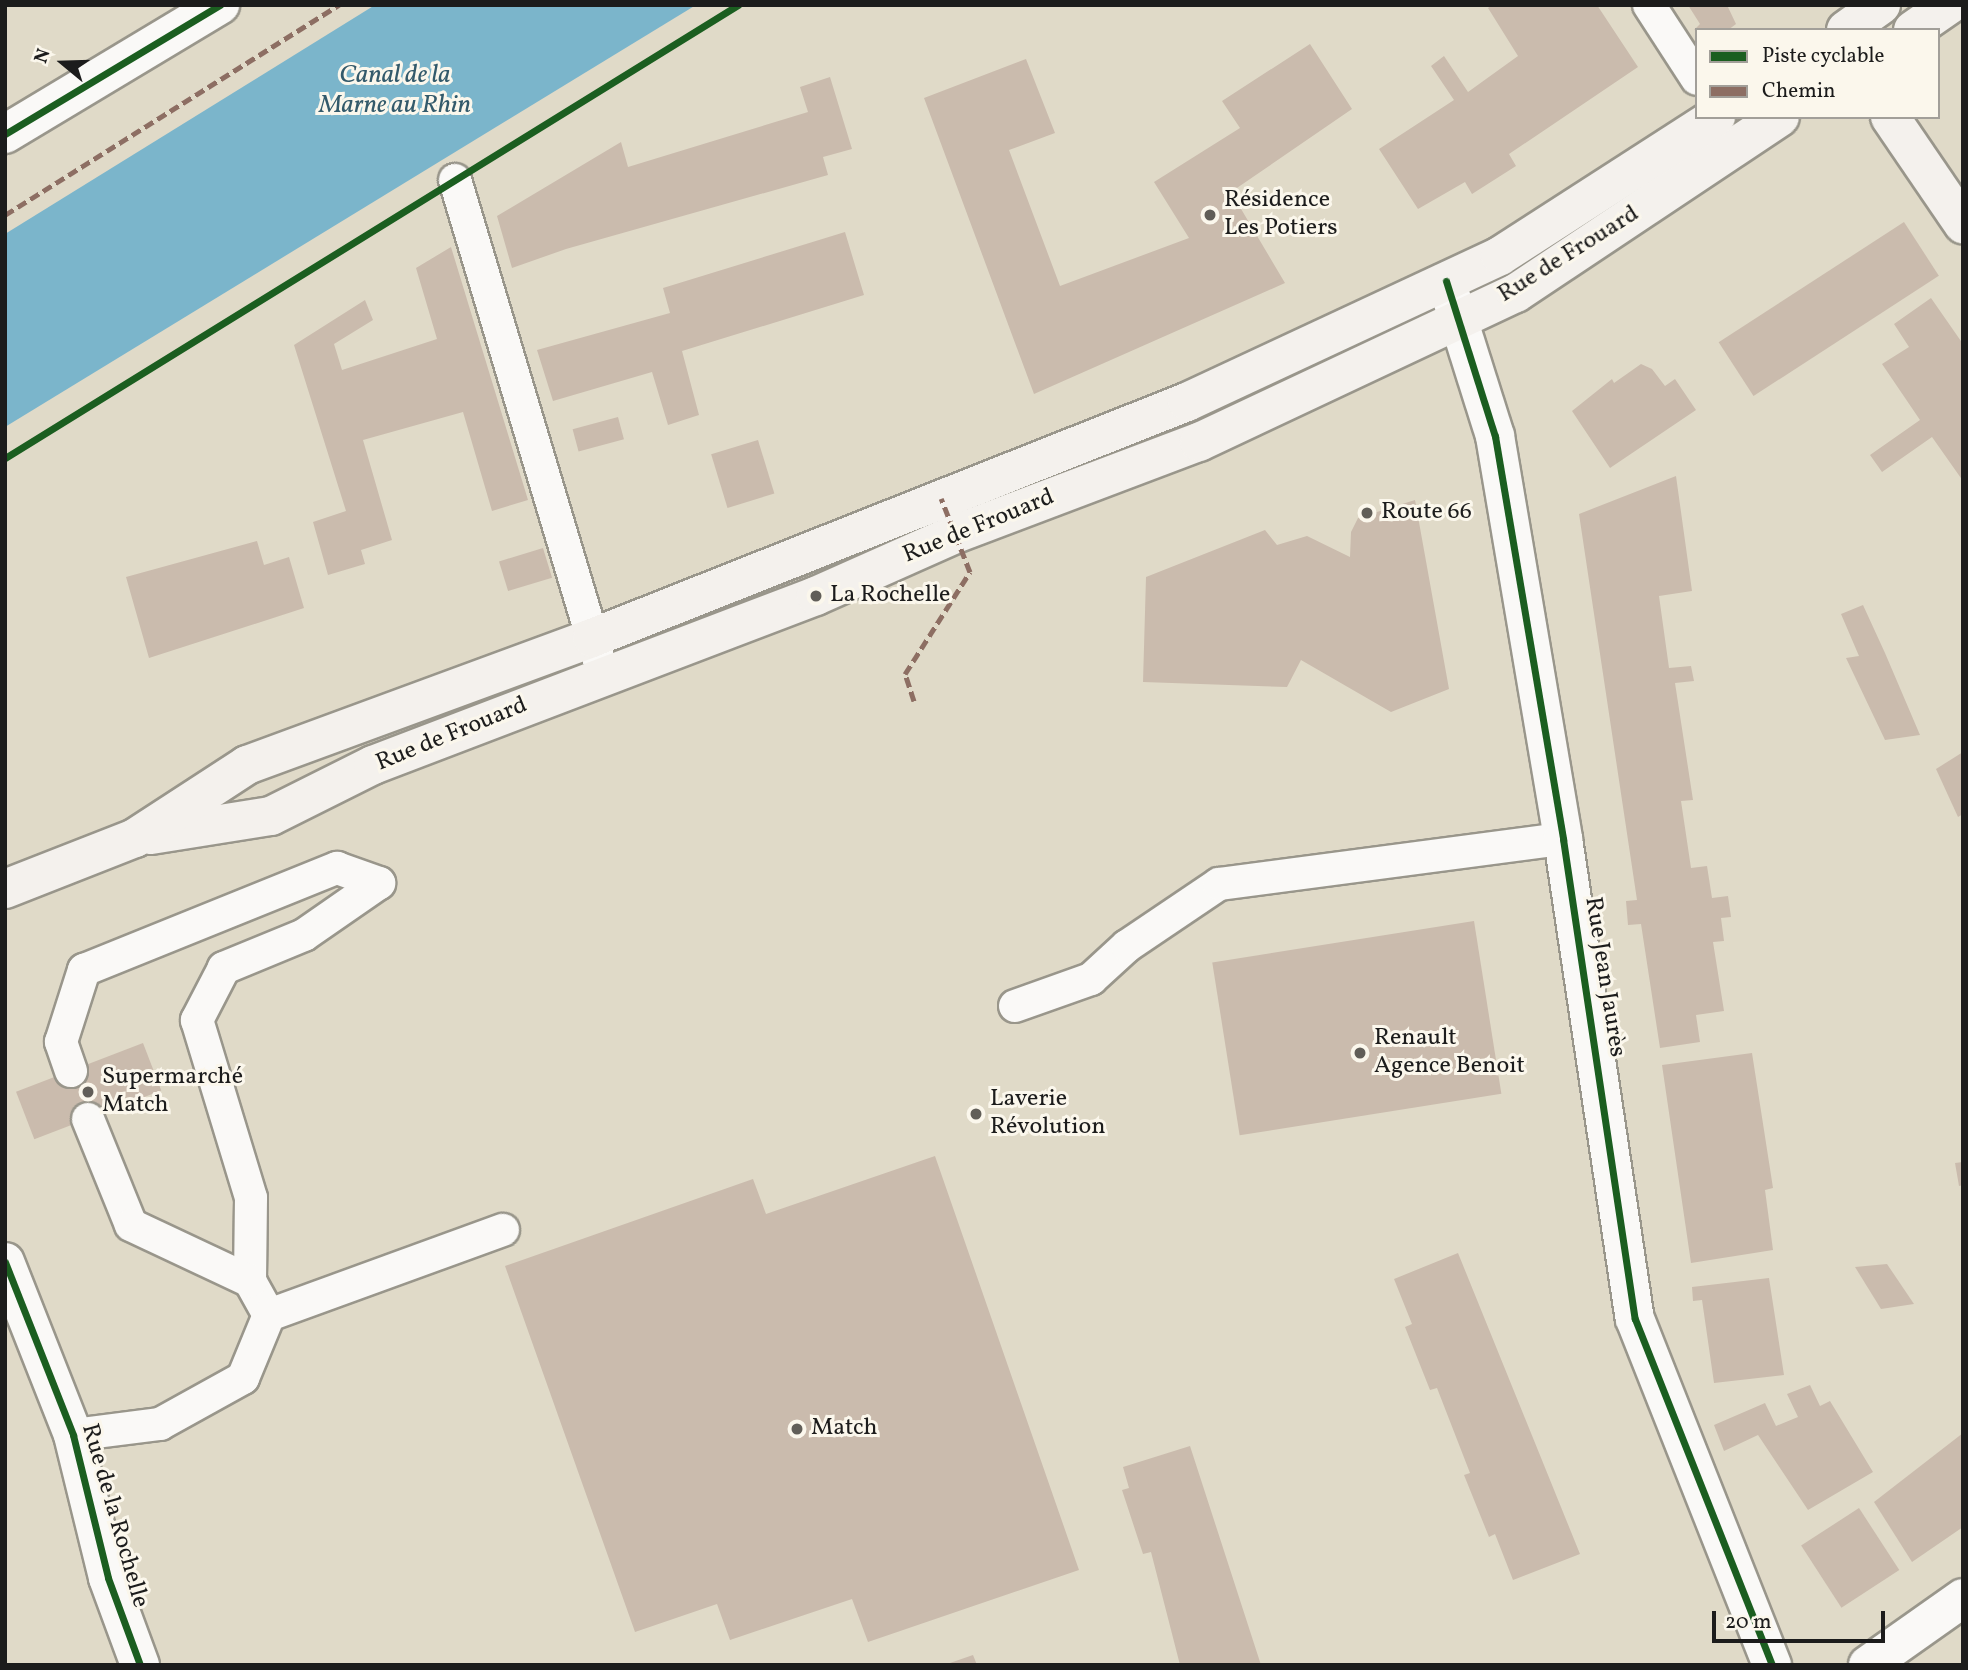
<!DOCTYPE html>
<html>
<head>
<meta charset="utf-8">
<style>
	body { margin:0 }
	#map { position:relative; width:1968px; height:1670px; overflow:hidden; background:#e0dac8; font-family:Vollkorn,serif }
	div>[style] { position:absolute }
	.water>* { inset:0; background:#7bb5cb }
	.building>* { inset:0; background:#cabbad; transform-origin:0 0 }
	.roads { filter:drop-shadow(2px 0 #99968b) drop-shadow(-2px 0 #99968b) drop-shadow(0 2px #99968b) drop-shadow(0 -2px #99968b) }
	.lane>* { height:32px; margin:-16px; padding:0 16px; transform-origin:16px; border-radius:16px; background:#faf9f7 }
	.street>* { height:38px; margin:-19px; padding:0 19px; transform-origin:19px; border-radius:19px; background:#faf9f7 }
	.secondary>* { height:38px; margin:-19px; padding:0 19px; transform-origin:19px; border-radius:19px; background:#f4f1ed }
	.quiet>* { height:5px; margin-top:-2.5px; transform-origin:0; background:repeating-linear-gradient(90deg,#8d6e63 0 10px,transparent 0 15px) }
	.cycleway>* { height:7px; margin:-3.5px; padding:0 3.5px; transform-origin:3.5px; border-radius:3.5px; background:#1b5e20 }
	.dots>* { width:19px; height:19px; translate:-50% -50%; box-sizing:border-box; border:4px solid #fbf7ec; border-radius:50% }
	span { translate:-50% -50%; white-space:nowrap; text-align:center; line-height:1.15; -webkit-text-stroke:6px #fbf7ec; paint-order:stroke }
	.poi-label { font-size:24px; color:#1c1c1c }
	.left { translate:0 -50%; text-align:left }
	.street-label { font-size:24px; color:#1c1c1c }
	.water-label { font-size:26px; color:#335a6b; font-style:italic }
	.frame { position:absolute; inset:0; border:7px solid #1c1c1c; pointer-events:none }
	.legend { position:absolute; left:1695px; top:28px; width:245px; height:91px; box-sizing:border-box; background:#fbf7ec; border:2px solid #a29f99; margin:0; padding:9px 12px; list-style:none; font-size:21px; color:#1c1c1c }
	.legend li { display:flex; align-items:center; gap:14px; height:35px }
	.legend b { width:35px; border:2px solid #a29f99 }
	.north { position:absolute; left:28px; top:28px; width:70px; height:70px; -webkit-text-stroke:5px #fbf7ec; paint-order:stroke; rotate:289deg; font-size:19px; font-weight:700; line-height:28px; text-align:center; color:#1c1c1c }
	.north::after { content:''; display:block; margin:auto; width:24px; height:32px; background:#1c1c1c; clip-path:polygon(50% 0,100% 100%,50% 72%,0 100%) }
	.scale { position:absolute; left:1712px; top:1611px; width:173px; height:32px; box-sizing:border-box; border:4px solid #1c1c1c; border-top:0; padding-left:9px; font-size:21px; line-height:24px; white-space:nowrap; color:#1c1c1c; -webkit-text-stroke:5px #fbf7ec; paint-order:stroke }
</style>
</head>
<body>
<div id="map">
	<div class="water">
		<div style="clip-path:polygon(375px 5px,696px 5px,5px 427px,5px 234px)"></div>
	</div>
	<div class="building">
		<div style="clip-path:polygon(1492px 5px,1597px 5px,1638px 67px,1509px 154px,1516px 166px,1472px 194px,1465px 182px,1418px 209px,1379px 149px,1454px 100px,1431px 66px,1444px 56px,1468px 92px,1518px 56px,1488px 8px)"></div>
		<div style="clip-path:polygon(1688px 5px,1727px 5px,1736px 24px,1728px 30px,1694px 30px,1700px 24px)"></div>
		<div style="clip-path:polygon(1310px 44px,1352px 109px,1231px 192px,1285px 283px,1034px 394px,924px 98px,1026px 59px,1055px 133px,1009px 150px,1060px 286px,1189px 238px,1154px 182px,1240px 128px,1222px 101px)"></div>
		<div style="clip-path:polygon(830px 77px,852px 149px,823px 157px,828px 175px,566px 249px,512px 268px,497px 216px,621px 142px,628px 167px,808px 112px,800px 87px)"></div>
		<div style="left:1904px;top:222px;width:64px;height:221px;rotate:57deg"></div>
		<div style="clip-path:polygon(845px 232px,864px 295px,682px 351px,699px 415px,668px 425px,652px 372px,553px 401px,537px 350px,670px 313px,663px 288px)"></div>
		<div style="clip-path:polygon(451px 247px,528px 500px,492px 511px,463px 412px,363px 440px,392px 540px,361px 550px,365px 564px,328px 575px,313px 522px,346px 511px,294px 345px,365px 300px,373px 320px,334px 344px,342px 370px,437px 339px,416px 268px)"></div>
		<div style="clip-path:polygon(1931px 298px,1963px 344px,1963px 481px,1932px 437px,1882px 472px,1870px 455px,1920px 420px,1882px 364px,1909px 347px,1894px 324px)"></div>
		<div style="clip-path:polygon(1641px 364px,1652px 369px,1665px 386px,1675px 379px,1696px 410px,1610px 468px,1572px 411px,1612px 379px,1614px 383px)"></div>
		<div style="left:618px;top:417px;width:23px;height:47px;rotate:75deg"></div>
		<div style="left:758px;top:440px;width:56px;height:49px;rotate:73deg"></div>
		<div style="clip-path:polygon(1676px 476px,1692px 591px,1659px 596px,1669px 668px,1691px 666px,1694px 681px,1675px 683px,1693px 800px,1681px 801px,1691px 868px,1707px 866px,1712px 898px,1728px 896px,1731px 917px,1721px 918px,1724px 941px,1713px 942px,1724px 1011px,1696px 1015px,1700px 1042px,1660px 1048px,1641px 924px,1628px 925px,1626px 901px,1637px 900px,1579px 514px)"></div>
		<div style="clip-path:polygon(1415px 500px,1449px 689px,1391px 712px,1301px 660px,1287px 687px,1143px 682px,1146px 577px,1265px 530px,1277px 545px,1307px 536px,1350px 557px,1351px 532px,1358px 518px)"></div>
		<div style="clip-path:polygon(257px 541px,264px 565px,289px 557px,304px 608px,149px 658px,126px 577px)"></div>
		<div style="left:543px;top:548px;width:31px;height:46px;rotate:73deg"></div>
		<div style="clip-path:polygon(1863px 605px,1885px 653px,1920px 735px,1885px 740px,1846px 658px,1859px 656px,1841px 614px)"></div>
		<div style="clip-path:polygon(1963px 752px,1963px 814px,1958px 817px,1936px 769px)"></div>
		<div style="left:1474px;top:921px;width:175px;height:265px;rotate:81deg"></div>
		<div style="left:143px;top:1043px;width:51px;height:136px;rotate:69deg"></div>
		<div style="clip-path:polygon(1752px 1053px,1773px 1188px,1765px 1190px,1773px 1250px,1691px 1263px,1662px 1065px)"></div>
		<div style="clip-path:polygon(935px 1156px,1079px 1570px,868px 1642px,852px 1599px,730px 1640px,717px 1604px,635px 1632px,505px 1266px,753px 1179px,766px 1214px)"></div>
		<div style="clip-path:polygon(1963px 1162px,1963px 1185px,1959px 1186px,1955px 1163px)"></div>
		<div style="clip-path:polygon(1458px 1253px,1580px 1554px,1513px 1580px,1495px 1534px,1489px 1537px,1464px 1475px,1470px 1473px,1437px 1388px,1430px 1390px,1405px 1327px,1412px 1324px,1394px 1279px)"></div>
		<div style="clip-path:polygon(1887px 1264px,1914px 1304px,1881px 1309px,1855px 1267px)"></div>
		<div style="clip-path:polygon(1769px 1278px,1784px 1375px,1714px 1383px,1702px 1300px,1693px 1301px,1692px 1287px)"></div>
		<div style="clip-path:polygon(1810px 1385px,1820px 1406px,1830px 1401px,1873px 1472px,1808px 1510px,1758px 1435px,1724px 1451px,1714px 1425px,1765px 1403px,1776px 1426px,1798px 1417px,1787px 1394px)"></div>
		<div style="clip-path:polygon(1963px 1433px,1963px 1527px,1912px 1562px,1874px 1502px)"></div>
		<div style="clip-path:polygon(1190px 1446px,1261px 1665px,1180px 1665px,1151px 1552px,1143px 1554px,1122px 1490px,1129px 1488px,1123px 1467px)"></div>
		<div style="left:1859px;top:1508px;width:74px;height:69px;rotate:57deg"></div>
		<div style="clip-path:polygon(973px 1655px,977px 1665px,947px 1665px,947px 1664px)"></div>
	</div>
	<div class="roads">
		<div class="lane">
			<div style="left:1649px;top:5px;width:88px;rotate:57deg"></div>
			<div style="left:455px;top:180px;width:499px;rotate:73.3deg"></div>
			<div style="left:379px;top:883px;width:91px;rotate:145.3deg"></div>
			<div style="left:304px;top:935px;width:87px;rotate:157.6deg"></div>
			<div style="left:224px;top:968px;width:59px;rotate:117.4deg"></div>
			<div style="left:197px;top:1020px;width:186px;rotate:73.1deg"></div>
			<div style="left:251px;top:1198px;width:83px;rotate:90.7deg"></div>
			<div style="left:250px;top:1281px;width:39px;rotate:61deg"></div>
			<div style="left:269px;top:1315px;width:249px;rotate:-20deg"></div>
			<div style="left:1015px;top:1006px;width:81px;rotate:-19.6deg"></div>
			<div style="left:1091px;top:979px;width:49px;rotate:-42.5deg"></div>
			<div style="left:1127px;top:946px;width:111px;rotate:-34deg"></div>
			<div style="left:1219px;top:884px;width:347px;rotate:-7.5deg"></div>
			<div style="left:71px;top:1071px;width:31px;rotate:-109deg"></div>
			<div style="left:61px;top:1042px;width:76px;rotate:-72.3deg"></div>
			<div style="left:84px;top:970px;width:273px;rotate:-22deg"></div>
			<div style="left:337px;top:868px;width:45px;rotate:19.7deg"></div>
			<div style="left:88px;top:1119px;width:114px;rotate:67.9deg"></div>
			<div style="left:131px;top:1225px;width:132px;rotate:25.2deg"></div>
			<div style="left:73px;top:1435px;width:88px;rotate:-7.2deg"></div>
			<div style="left:160px;top:1424px;width:95px;rotate:-29deg"></div>
			<div style="left:243px;top:1378px;width:68px;rotate:-67.6deg"></div>
		</div>
		<div class="street">
			<div style="left:5px;top:134px;width:251px;rotate:-31deg"></div>
			<div style="left:1449px;top:290px;width:153px;rotate:72.5deg"></div>
			<div style="left:1495px;top:436px;width:409px;rotate:80.4deg"></div>
			<div style="left:1563px;top:839px;width:485px;rotate:81.5deg"></div>
			<div style="left:1635px;top:1319px;width:372px;rotate:68.4deg"></div>
			<div style="left:5px;top:1262px;width:186px;rotate:68.5deg"></div>
			<div style="left:73px;top:1435px;width:147px;rotate:76.2deg"></div>
			<div style="left:108px;top:1578px;width:93px;rotate:69.8deg"></div>
			<div style="left:1868px;top:1665px;width:116px;rotate:-35.2deg"></div>
		</div>
		<div class="secondary">
			<div style="left:1846px;top:30px;width:43px;rotate:-35.5deg"></div>
			<div style="left:1913px;top:30px;width:44px;rotate:-34.8deg"></div>
			<div style="left:1890px;top:117px;width:130px;rotate:55.7deg"></div>
			<div style="left:151px;top:835px;width:121px;rotate:-9deg"></div>
			<div style="left:271px;top:816px;width:114px;rotate:-26.6deg"></div>
			<div style="left:373px;top:765px;width:474px;rotate:-20.9deg"></div>
			<div style="left:816px;top:596px;width:152px;rotate:-24deg"></div>
			<div style="left:955px;top:534px;width:261px;rotate:-20.7deg"></div>
			<div style="left:1199px;top:442px;width:350px;rotate:-25.2deg"></div>
			<div style="left:1516px;top:293px;width:317px;rotate:-33.7deg"></div>
			<div style="left:5px;top:889px;width:140px;rotate:-21.4deg"></div>
			<div style="left:135px;top:838px;width:134px;rotate:-33.1deg"></div>
			<div style="left:247px;top:765px;width:368px;rotate:-20.2deg"></div>
			<div style="left:592px;top:638px;width:640px;rotate:-21.64deg"></div>
			<div style="left:1187px;top:402px;width:345px;rotate:-25deg"></div>
			<div style="left:1500px;top:256px;width:257px;rotate:-32.8deg"></div>
		</div>
	</div>
	<div class="quiet">
		<div style="left:5px;top:215px;width:395px;rotate:-32.2deg"></div>
		<div style="left:914px;top:701px;width:28px;rotate:-108deg"></div>
		<div style="left:905px;top:674px;width:121px;rotate:-57.5deg"></div>
		<div style="left:970px;top:572px;width:79px;rotate:-111.4deg"></div>
	</div>
	<div class="cycleway">
		<div style="left:5px;top:134px;width:251px;rotate:-31deg"></div>
		<div style="left:1446px;top:281px;width:163px;rotate:72.5deg"></div>
		<div style="left:1495px;top:436px;width:409px;rotate:80.4deg"></div>
		<div style="left:1563px;top:839px;width:485px;rotate:81.5deg"></div>
		<div style="left:1635px;top:1319px;width:372px;rotate:68.4deg"></div>
		<div style="left:5px;top:458px;width:862px;rotate:-31.72deg"></div>
		<div style="left:5px;top:1262px;width:186px;rotate:68.5deg"></div>
		<div style="left:73px;top:1435px;width:147px;rotate:76.2deg"></div>
		<div style="left:108px;top:1578px;width:93px;rotate:69.8deg"></div>
	</div>
	<div class="dots">
		<div style="left:1210px;top:215px;background:#615e58"></div>
		<div style="left:1367px;top:513px;background:#615e58"></div>
		<div style="left:816px;top:596px;background:#615e58"></div>
		<div style="left:1360px;top:1053px;background:#615e58"></div>
		<div style="left:88px;top:1092px;background:#615e58"></div>
		<div style="left:976px;top:1114px;background:#615e58"></div>
		<div style="left:797px;top:1429px;background:#615e58"></div>
	</div>
	<div class="poi-label">
		<span class="left" style="left:1224px;top:215px">Résidence<br>Les Potiers</span>
		<span class="left" style="left:1381px;top:513px">Route 66</span>
		<span class="left" style="left:830px;top:596px">La Rochelle</span>
		<span class="left" style="left:1374px;top:1053px">Renault<br>Agence Benoit</span>
		<span class="left" style="left:102px;top:1092px">Supermarché<br>Match</span>
		<span class="left" style="left:990px;top:1114px">Laverie<br>Révolution</span>
		<span class="left" style="left:811px;top:1429px">Match</span>
	</div>
	<div class="street-label">
		<span style="left:1569px;top:255px;rotate:-32deg">Rue de Frouard</span>
		<span style="left:979px;top:527px;rotate:-22deg">Rue de Frouard</span>
		<span style="left:452px;top:735px;rotate:-22deg">Rue de Frouard</span>
		<span style="left:1604px;top:977px;rotate:81deg">Rue Jean Jaurès</span>
		<span style="left:114px;top:1516px;rotate:74deg">Rue de la Rochelle</span>
	</div>
	<div class="water-label">
		<span style="left:395px;top:91px">Canal de la<br>Marne au Rhin</span>
	</div>
	<div class="frame"></div>
	<ul class="legend">
	<li><b style="height:9px;background:#1b5e20"></b>Piste cyclable</li>
	<li><b style="height:9px;background:#8d6e63"></b>Chemin</li>
	</ul>
	<div class="north">N</div>
	<div class="scale">20 m</div>
</div>
</body>
</html>
